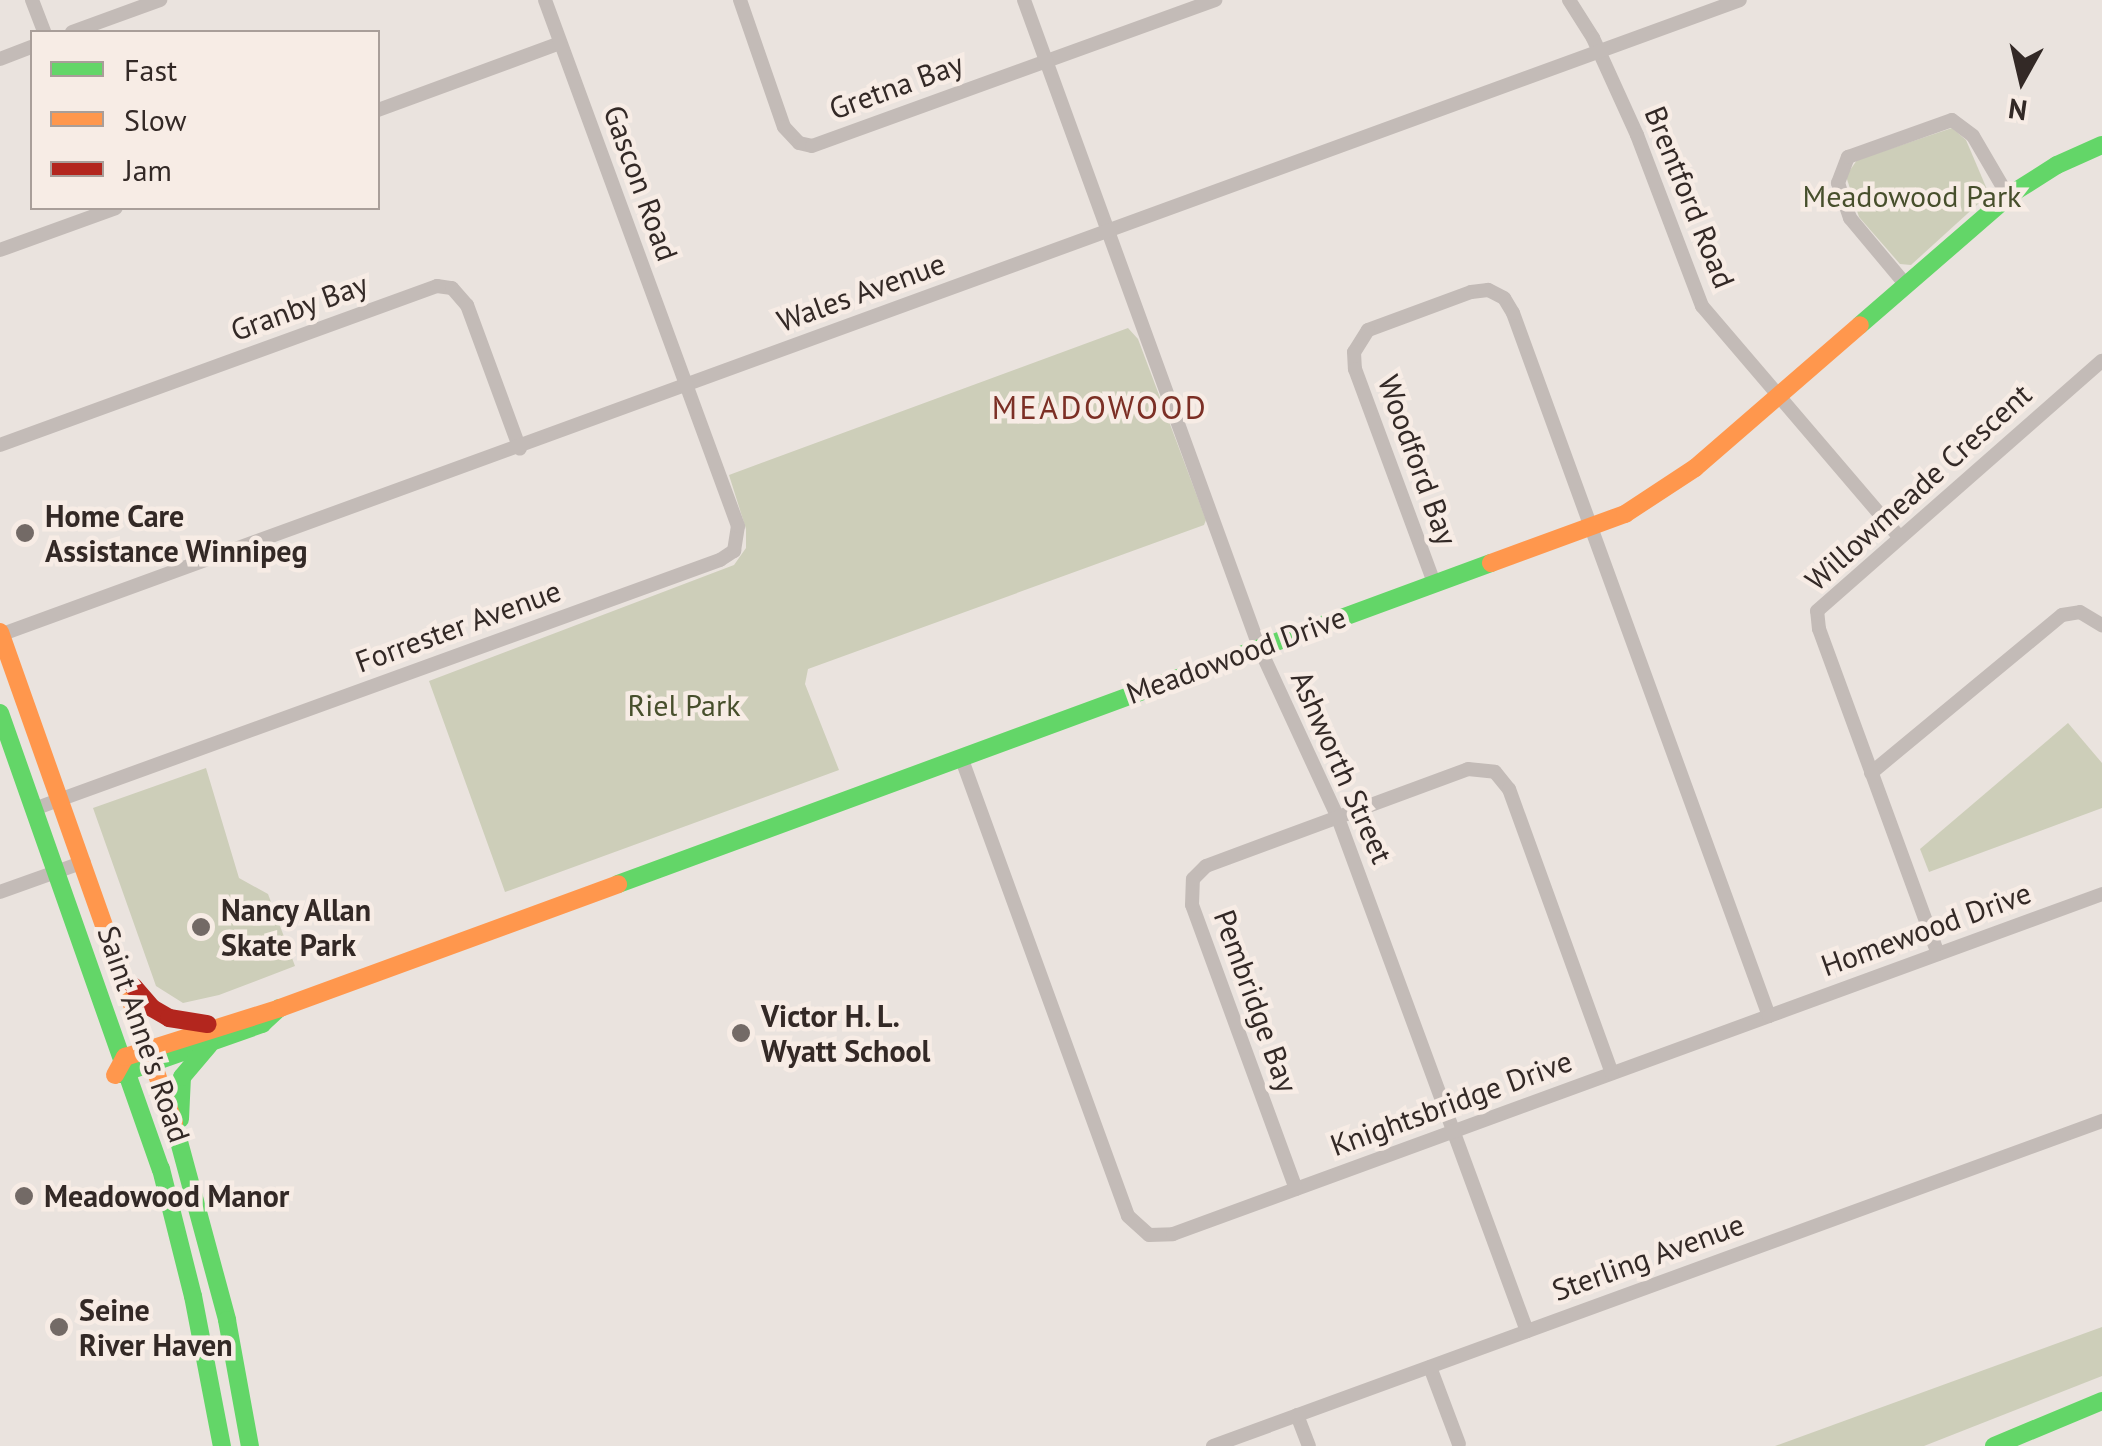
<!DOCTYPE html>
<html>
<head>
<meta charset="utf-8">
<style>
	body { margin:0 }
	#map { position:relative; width:2102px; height:1446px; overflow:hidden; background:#eae3de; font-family:"PT Sans",sans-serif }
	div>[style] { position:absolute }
	.green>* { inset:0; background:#cdceb9 }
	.street>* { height:14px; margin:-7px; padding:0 7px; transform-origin:7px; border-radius:7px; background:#c3bbb7 }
	.fast>* { height:18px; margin:-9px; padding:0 9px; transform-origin:9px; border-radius:9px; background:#63d668 }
	.slow>* { height:18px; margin:-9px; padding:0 9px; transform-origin:9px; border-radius:9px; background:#ff974d }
	.jam>* { height:18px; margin:-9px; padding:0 9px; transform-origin:9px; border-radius:9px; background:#b3261e }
	.dots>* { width:28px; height:28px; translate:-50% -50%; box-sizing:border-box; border:5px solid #f7ece5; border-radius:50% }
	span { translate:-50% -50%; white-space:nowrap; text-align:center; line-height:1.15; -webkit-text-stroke:9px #f7ece5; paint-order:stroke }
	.street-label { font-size:30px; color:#332926 }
	.park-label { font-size:30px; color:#474f2c }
	.poi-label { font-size:30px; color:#332926; font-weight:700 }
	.left { translate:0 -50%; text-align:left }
	.neighbourhood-label { font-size:32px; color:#7c2f25; letter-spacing:2.5px }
	.legend { position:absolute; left:30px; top:30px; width:350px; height:180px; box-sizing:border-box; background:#f7ece5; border:2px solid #a99e99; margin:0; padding:12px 18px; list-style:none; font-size:30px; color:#332926 }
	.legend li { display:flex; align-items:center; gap:20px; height:50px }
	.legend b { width:50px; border:2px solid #a99e99 }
	.north { position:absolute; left:1972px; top:30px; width:100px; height:100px; -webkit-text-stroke:8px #f7ece5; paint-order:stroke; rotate:188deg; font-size:28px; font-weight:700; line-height:40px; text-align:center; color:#332926 }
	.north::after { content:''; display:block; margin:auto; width:35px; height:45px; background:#332926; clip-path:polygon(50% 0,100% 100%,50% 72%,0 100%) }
</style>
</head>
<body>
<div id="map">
	<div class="green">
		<div style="clip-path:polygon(1952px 128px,1966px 140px,1989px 194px,1911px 265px,1900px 264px,1859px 217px,1846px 176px,1857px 160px)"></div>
		<div style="clip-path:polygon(1128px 328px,1138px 339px,1206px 520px,1204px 525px,808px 669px,805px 684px,839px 770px,505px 892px,429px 681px,734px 565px,746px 548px,746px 529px,729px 475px)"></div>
		<div style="clip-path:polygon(2068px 723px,2102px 763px,2102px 808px,1929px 872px,1920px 849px)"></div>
		<div style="clip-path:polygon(206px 768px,239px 878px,268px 894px,295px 966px,219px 995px,183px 1003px,156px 986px,93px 808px)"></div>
		<div style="clip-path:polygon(2102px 1327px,2102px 1376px,1924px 1446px,1775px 1446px)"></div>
	</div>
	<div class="street">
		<div style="left:32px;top:0;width:34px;rotate:69deg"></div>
		<div style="left:740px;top:0;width:134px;rotate:70.9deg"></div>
		<div style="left:784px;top:127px;width:22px;rotate:47deg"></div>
		<div style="left:799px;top:143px;width:13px;rotate:13deg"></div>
		<div style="left:812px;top:146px;width:429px;rotate:-19.9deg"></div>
		<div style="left:1024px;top:0;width:691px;rotate:70.02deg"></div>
		<div style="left:1260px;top:649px;width:186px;rotate:65.2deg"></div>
		<div style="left:1338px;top:818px;width:547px;rotate:69.78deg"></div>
		<div style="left:1569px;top:0;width:45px;rotate:57.7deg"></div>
		<div style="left:1593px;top:38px;width:107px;rotate:65.6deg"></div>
		<div style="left:1637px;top:135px;width:183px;rotate:69.2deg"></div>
		<div style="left:1702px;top:306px;width:304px;rotate:49.5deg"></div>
		<div style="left:72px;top:32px;width:94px;rotate:-20deg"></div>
		<div style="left:0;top:59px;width:34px;rotate:-21deg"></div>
		<div style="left:378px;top:110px;width:194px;rotate:-20.2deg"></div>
		<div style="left:0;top:250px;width:123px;rotate:-19.9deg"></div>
		<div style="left:1906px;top:285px;width:87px;rotate:-129.9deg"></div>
		<div style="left:1850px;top:218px;width:37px;rotate:-109deg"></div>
		<div style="left:1838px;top:183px;width:28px;rotate:-69deg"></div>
		<div style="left:1848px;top:157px;width:110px;rotate:-19.6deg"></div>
		<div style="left:1952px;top:120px;width:26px;rotate:37deg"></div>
		<div style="left:1973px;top:136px;width:69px;rotate:59.7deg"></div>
		<div style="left:0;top:445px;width:465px;rotate:-20deg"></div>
		<div style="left:437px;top:286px;width:15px;rotate:8deg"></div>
		<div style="left:452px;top:288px;width:23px;rotate:49deg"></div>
		<div style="left:467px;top:305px;width:153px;rotate:69.8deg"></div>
		<div style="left:0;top:635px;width:1852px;rotate:-20.05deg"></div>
		<div style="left:961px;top:757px;width:488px;rotate:70deg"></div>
		<div style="left:1128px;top:1216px;width:28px;rotate:42deg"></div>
		<div style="left:1149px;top:1235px;width:24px;rotate:-2deg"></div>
		<div style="left:1173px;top:1234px;width:635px;rotate:-20.09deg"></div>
		<div style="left:1769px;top:1016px;width:748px;rotate:-110.01deg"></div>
		<div style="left:1513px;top:313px;width:17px;rotate:-121deg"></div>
		<div style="left:1504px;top:298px;width:18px;rotate:-153deg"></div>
		<div style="left:1488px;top:290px;width:17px;rotate:173deg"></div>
		<div style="left:1471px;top:292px;width:110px;rotate:159.7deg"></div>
		<div style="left:1368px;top:330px;width:26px;rotate:122deg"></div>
		<div style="left:1354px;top:352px;width:17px;rotate:87deg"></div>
		<div style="left:1355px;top:369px;width:228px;rotate:69.7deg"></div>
		<div style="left:1871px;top:773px;width:248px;rotate:-39.6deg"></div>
		<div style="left:2062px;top:615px;width:18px;rotate:-9deg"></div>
		<div style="left:2080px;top:612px;width:26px;rotate:31deg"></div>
		<div style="left:34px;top:809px;width:730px;rotate:-19.95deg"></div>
		<div style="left:720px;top:560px;width:17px;rotate:-33deg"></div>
		<div style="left:734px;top:551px;width:25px;rotate:-81deg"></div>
		<div style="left:738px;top:526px;width:560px;rotate:-110.15deg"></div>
		<div style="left:0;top:892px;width:89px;rotate:-19.7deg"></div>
		<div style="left:1938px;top:954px;width:346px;rotate:-110.1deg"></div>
		<div style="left:1819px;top:629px;width:18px;rotate:-96deg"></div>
		<div style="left:1817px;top:611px;width:379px;rotate:-41.3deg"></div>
		<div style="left:1769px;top:1016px;width:355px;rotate:-20.1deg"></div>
		<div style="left:1296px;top:1189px;width:302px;rotate:-110.1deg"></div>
		<div style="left:1192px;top:905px;width:26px;rotate:-88deg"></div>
		<div style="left:1193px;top:879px;width:18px;rotate:-45deg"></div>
		<div style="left:1206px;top:866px;width:279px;rotate:-20.3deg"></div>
		<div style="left:1468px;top:769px;width:27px;rotate:6deg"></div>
		<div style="left:1495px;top:772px;width:22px;rotate:51deg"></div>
		<div style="left:1509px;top:789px;width:302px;rotate:70.1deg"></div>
		<div style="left:1430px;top:1367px;width:82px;rotate:69.4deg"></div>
		<div style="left:1297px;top:1415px;width:33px;rotate:69deg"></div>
		<div style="left:1213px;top:1446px;width:947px;rotate:-20.08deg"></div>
	</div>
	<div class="fast">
		<div style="left:1860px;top:325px;width:200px;rotate:-40.9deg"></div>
		<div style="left:2011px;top:194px;width:54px;rotate:-32.2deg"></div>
		<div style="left:2057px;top:165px;width:49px;rotate:-24deg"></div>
		<div style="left:0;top:713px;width:484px;rotate:70.6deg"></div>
		<div style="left:161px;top:1169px;width:131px;rotate:75.9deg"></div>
		<div style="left:193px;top:1296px;width:153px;rotate:79.1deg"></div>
		<div style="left:618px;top:884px;width:930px;rotate:-20.19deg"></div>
		<div style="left:120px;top:1074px;width:151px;rotate:-19.4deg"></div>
		<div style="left:262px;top:1024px;width:23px;rotate:-43deg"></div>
		<div style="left:180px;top:1119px;width:42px;rotate:-87.3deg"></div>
		<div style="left:182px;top:1077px;width:42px;rotate:-49.8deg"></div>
		<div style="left:174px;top:1123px;width:204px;rotate:74.9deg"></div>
		<div style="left:227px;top:1320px;width:128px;rotate:79.7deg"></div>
		<div style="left:1994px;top:1446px;width:117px;rotate:-22.6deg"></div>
	</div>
	<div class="slow">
		<div style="left:1491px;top:563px;width:143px;rotate:-20.1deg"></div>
		<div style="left:1625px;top:514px;width:84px;rotate:-33.3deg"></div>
		<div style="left:1695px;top:468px;width:218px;rotate:-40.9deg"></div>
		<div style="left:0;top:632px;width:521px;rotate:70.49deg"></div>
		<div style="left:115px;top:1075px;width:21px;rotate:-61deg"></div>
		<div style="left:125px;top:1057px;width:163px;rotate:-17.5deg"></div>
		<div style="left:280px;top:1008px;width:360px;rotate:-20.1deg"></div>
	</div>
	<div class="jam">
		<div style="left:133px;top:986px;width:29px;rotate:49deg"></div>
		<div style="left:152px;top:1008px;width:20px;rotate:30deg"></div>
		<div style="left:169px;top:1018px;width:39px;rotate:9deg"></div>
	</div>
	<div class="dots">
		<div style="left:25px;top:533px;background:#736a66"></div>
		<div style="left:201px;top:927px;background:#736a66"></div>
		<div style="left:741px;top:1033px;background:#736a66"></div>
		<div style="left:24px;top:1196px;background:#736a66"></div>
		<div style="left:59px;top:1327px;background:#736a66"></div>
	</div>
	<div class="street-label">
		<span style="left:896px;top:86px;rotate:-20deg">Gretna Bay</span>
		<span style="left:641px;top:183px;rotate:70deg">Gascon Road</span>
		<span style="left:1690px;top:197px;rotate:68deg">Brentford Road</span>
		<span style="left:861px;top:292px;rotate:-20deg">Wales Avenue</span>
		<span style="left:299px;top:307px;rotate:-20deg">Granby Bay</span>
		<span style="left:1418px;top:460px;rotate:70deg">Woodford Bay</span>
		<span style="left:1918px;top:487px;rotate:-42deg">Willowmeade Crescent</span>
		<span style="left:458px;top:626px;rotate:-20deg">Forrester Avenue</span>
		<span style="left:1236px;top:655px;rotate:-20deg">Meadowood Drive</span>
		<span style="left:1342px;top:767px;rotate:66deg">Ashworth Street</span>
		<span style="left:1926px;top:929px;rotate:-20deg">Homewood Drive</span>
		<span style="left:1256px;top:1001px;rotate:70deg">Pembridge Bay</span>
		<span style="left:144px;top:1034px;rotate:71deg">Saint Anne's Road</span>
		<span style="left:1451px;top:1103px;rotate:-20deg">Knightsbridge Drive</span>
		<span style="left:1648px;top:1257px;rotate:-20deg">Sterling Avenue</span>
	</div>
	<div class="park-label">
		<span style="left:1912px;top:196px">Meadowood Park</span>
		<span style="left:684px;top:705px">Riel Park</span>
	</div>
	<div class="poi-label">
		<span class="left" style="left:45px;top:533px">Home Care<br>Assistance Winnipeg</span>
		<span class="left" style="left:221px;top:927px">Nancy Allan<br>Skate Park</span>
		<span class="left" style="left:761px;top:1033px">Victor H. L.<br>Wyatt School</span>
		<span class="left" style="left:44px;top:1196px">Meadowood Manor</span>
		<span class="left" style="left:79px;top:1327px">Seine<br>River Haven</span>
	</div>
	<div class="neighbourhood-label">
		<span style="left:1100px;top:407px">MEADOWOOD</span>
	</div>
	<ul class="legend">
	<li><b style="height:12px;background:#63d668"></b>Fast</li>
	<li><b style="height:12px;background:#ff974d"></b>Slow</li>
	<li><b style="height:12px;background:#b3261e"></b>Jam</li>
	</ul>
	<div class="north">N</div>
</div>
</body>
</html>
